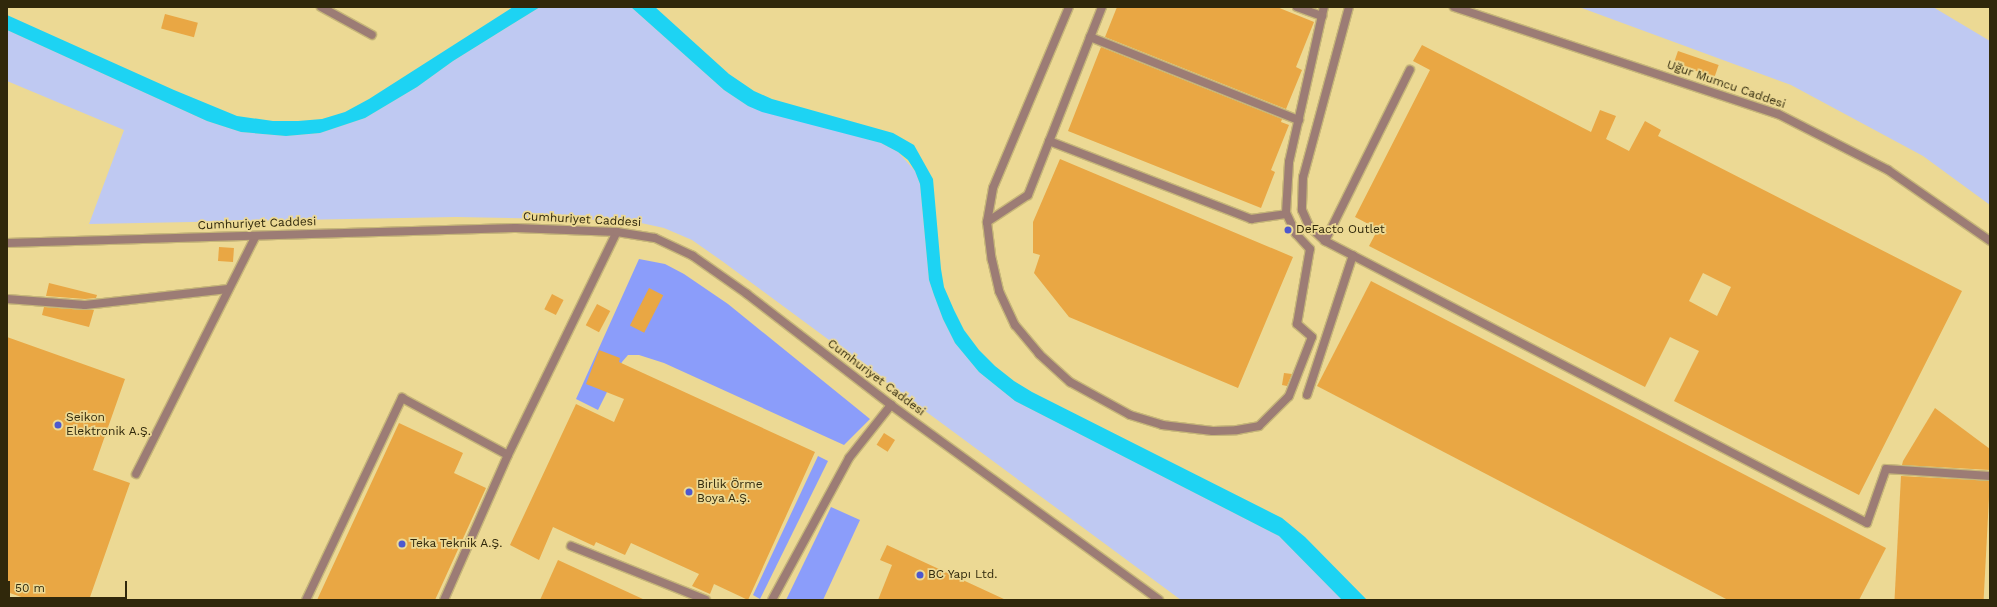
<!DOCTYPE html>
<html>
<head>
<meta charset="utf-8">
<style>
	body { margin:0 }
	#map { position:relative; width:1997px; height:607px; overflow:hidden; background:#ecd994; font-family:"Work Sans",sans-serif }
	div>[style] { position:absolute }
	.green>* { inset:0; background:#bfc9f2 }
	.forest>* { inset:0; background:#8b9dfa }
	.water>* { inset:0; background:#1dd3f3 }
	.building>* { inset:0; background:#e9a744; transform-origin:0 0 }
	.roads { filter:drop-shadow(1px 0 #c6b679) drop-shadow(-1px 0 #c6b679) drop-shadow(0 1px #c6b679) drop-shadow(0 -1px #c6b679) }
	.service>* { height:8px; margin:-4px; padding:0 4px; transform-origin:4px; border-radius:4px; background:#9c7c75 }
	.minor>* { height:8px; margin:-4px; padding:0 4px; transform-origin:4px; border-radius:4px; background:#9c7c75 }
	.tertiary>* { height:8px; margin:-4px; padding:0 4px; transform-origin:4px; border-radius:4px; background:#9c7c75 }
	.dots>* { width:11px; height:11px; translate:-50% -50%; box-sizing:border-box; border:2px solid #ecd994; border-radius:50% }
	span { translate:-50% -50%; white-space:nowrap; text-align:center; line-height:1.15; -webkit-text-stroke:3.5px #ecd994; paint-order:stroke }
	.street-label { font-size:12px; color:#30280b }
	.poi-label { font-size:12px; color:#30280b }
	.left { translate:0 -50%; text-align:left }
	.frame { position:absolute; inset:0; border:8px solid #30280b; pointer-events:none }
	.scale { position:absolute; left:8px; top:581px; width:119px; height:18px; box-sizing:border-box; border:2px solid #30280b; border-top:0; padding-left:5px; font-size:12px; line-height:14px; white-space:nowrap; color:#30280b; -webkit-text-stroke:3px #ecd994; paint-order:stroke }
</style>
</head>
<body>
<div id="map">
	<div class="green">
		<div style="clip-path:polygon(540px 7px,631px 7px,724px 90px,748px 106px,881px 143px,898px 152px,915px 171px,920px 184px,929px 280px,934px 295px,943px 319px,955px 343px,979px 372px,1015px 401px,1279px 536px,1342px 600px,1181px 600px,722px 261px,692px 240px,664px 228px,632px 221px,610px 220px,456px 217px,89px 224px,124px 130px,7px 81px,7px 30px,207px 121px,241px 132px,286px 136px,320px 133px,365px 118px,417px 87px,453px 61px)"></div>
		<div style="clip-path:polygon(1579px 7px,1933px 7px,1990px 41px,1990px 205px,1923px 156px,1791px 85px)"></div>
	</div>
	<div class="forest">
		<div style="clip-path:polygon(639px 259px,665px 264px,684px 274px,728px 304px,870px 419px,844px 445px,664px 363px,639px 355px,628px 355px,622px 362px,598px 410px,576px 399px)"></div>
		<div style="clip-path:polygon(818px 456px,828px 461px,760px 599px,753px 595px)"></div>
		<div style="clip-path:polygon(831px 507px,860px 520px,823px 600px,786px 600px)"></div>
	</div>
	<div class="water">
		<div style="clip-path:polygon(513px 7px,540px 7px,453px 61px,417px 87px,365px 118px,320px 133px,286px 136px,241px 132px,207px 121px,7px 30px,7px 15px,174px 90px,237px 116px,273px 121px,298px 121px,322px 119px,345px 112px,369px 99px)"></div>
		<div style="clip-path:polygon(631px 7px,655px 7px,729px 74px,754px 91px,772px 99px,893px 133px,914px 145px,933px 179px,941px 269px,944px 287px,954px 310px,964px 330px,979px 350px,995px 366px,1014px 381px,1032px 392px,1282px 518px,1305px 537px,1367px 600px,1342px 600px,1279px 536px,1015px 401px,979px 372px,955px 343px,943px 319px,934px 295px,929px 280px,920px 184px,915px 171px,908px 160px,898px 152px,881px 143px,762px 112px,748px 106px,724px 90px)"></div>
	</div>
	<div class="building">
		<div style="clip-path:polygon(1117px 7px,1277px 7px,1314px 22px,1296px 67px,1302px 70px,1286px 109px,1105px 37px)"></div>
		<div style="left:165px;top:14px;width:34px;height:15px;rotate:15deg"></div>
		<div style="clip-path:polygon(evenodd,1422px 45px,1591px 132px,1600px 110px,1616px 116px,1606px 139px,1629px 151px,1645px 121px,1661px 130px,1658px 136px,1962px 291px,1859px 495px,1674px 401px,1699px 351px,1670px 337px,1645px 387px,1369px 246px,1378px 229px,1355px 217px,1430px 70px,1413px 61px,1422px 45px,1703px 273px,1731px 287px,1717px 316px,1689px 301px,1703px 273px)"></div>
		<div style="clip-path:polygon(1101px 47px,1282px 119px,1281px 122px,1289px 125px,1271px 170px,1275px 172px,1261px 208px,1068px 131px)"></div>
		<div style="left:1678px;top:51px;width:43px;height:13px;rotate:19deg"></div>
		<div style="clip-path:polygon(1060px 159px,1293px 257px,1238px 388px,1069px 317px,1034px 273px,1040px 255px,1033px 253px,1033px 222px)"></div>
		<div style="left:219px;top:247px;width:15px;height:14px;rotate:4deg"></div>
		<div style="clip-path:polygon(1371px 281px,1886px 548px,1859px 600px,1728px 600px,1317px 386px)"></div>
		<div style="clip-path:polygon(49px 283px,97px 295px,96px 298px,85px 299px,46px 296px)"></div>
		<div style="left:649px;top:288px;width:16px;height:42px;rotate:27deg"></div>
		<div style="left:552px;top:294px;width:13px;height:17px;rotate:27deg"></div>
		<div style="left:597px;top:304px;width:15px;height:24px;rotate:28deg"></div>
		<div style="clip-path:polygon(44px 307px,85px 310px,94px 310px,89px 327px,42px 315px)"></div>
		<div style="clip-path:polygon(7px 337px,125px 379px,93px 470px,130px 483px,89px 600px,30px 600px,7px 592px)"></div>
		<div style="clip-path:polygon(599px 350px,620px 358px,619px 362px,815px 452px,748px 600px,714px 584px,710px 594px,692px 586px,699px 574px,631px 543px,625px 555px,596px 542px,594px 546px,553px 527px,539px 560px,510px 545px,576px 404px,614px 422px,624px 399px,586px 384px)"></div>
		<div style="clip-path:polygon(1284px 373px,1292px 374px,1287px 386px,1282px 385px)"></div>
		<div style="clip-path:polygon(1935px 408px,1990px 449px,1990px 470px,1902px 465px,1903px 461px)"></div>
		<div style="clip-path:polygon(399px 423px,463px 453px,454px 473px,486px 488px,435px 600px,317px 600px)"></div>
		<div style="left:884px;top:433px;width:13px;height:14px;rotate:32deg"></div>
		<div style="left:1901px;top:476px;width:89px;height:124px;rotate:3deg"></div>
		<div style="clip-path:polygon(887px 545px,1006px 600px,878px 600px,892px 565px,880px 560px)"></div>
		<div style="clip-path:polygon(558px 560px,645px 600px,540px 600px)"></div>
	</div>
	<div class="roads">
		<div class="service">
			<div style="left:1069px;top:7px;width:196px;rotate:112.8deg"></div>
			<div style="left:993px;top:188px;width:35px;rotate:100deg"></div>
			<div style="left:987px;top:222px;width:38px;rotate:83deg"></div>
			<div style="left:992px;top:260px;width:32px;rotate:77deg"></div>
			<div style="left:999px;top:291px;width:38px;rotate:65deg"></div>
			<div style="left:1015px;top:325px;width:38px;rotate:50deg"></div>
			<div style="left:1039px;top:354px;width:42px;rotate:42.1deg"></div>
			<div style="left:1070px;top:382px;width:68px;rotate:28.8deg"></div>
			<div style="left:1130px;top:415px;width:34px;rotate:17deg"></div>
			<div style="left:1162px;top:425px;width:51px;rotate:6.7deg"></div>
			<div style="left:1213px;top:431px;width:24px;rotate:-2deg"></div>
			<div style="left:1237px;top:430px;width:22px;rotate:-10deg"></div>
			<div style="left:1259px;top:426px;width:42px;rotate:-45deg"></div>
			<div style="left:1289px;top:396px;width:63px;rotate:-68.7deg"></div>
			<div style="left:1312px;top:337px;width:20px;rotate:-139deg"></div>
			<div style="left:1297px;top:324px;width:76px;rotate:-80.2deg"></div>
			<div style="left:1310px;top:249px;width:21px;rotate:-133deg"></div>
			<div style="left:1296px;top:234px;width:23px;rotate:-115deg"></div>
			<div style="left:1286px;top:213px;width:51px;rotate:-86.6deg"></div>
			<div style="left:1289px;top:162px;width:159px;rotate:-77.3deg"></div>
			<div style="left:1297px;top:7px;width:27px;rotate:20deg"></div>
			<div style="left:1349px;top:7px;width:176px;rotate:105.1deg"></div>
			<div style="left:1303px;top:177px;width:33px;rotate:92deg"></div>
			<div style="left:1302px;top:210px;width:17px;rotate:66deg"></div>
			<div style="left:1309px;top:226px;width:22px;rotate:43deg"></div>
			<div style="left:1325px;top:241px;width:611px;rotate:27.49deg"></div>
			<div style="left:1867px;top:523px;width:57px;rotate:-70.6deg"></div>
			<div style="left:1886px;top:469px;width:104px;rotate:3.9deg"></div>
			<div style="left:1090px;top:37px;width:225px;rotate:21.7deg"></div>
			<div style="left:1049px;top:141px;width:217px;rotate:21.1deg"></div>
			<div style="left:1251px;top:219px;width:35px;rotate:-8deg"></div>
			<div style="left:987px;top:222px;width:49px;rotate:-33.4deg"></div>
			<div style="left:1028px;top:195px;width:202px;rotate:-68.5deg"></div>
			<div style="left:1325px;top:241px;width:191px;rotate:-63.6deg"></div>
			<div style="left:7px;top:299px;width:78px;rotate:4.4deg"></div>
			<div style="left:85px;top:305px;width:144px;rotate:-6.4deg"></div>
			<div style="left:1307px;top:395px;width:147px;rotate:-71.8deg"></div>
			<div style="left:136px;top:474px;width:265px;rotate:-63.3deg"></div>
			<div style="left:571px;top:546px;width:145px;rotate:21.8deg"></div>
			<div style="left:306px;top:600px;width:224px;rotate:-64.6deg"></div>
			<div style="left:402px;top:398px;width:120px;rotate:28.3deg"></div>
			<div style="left:444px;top:600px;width:158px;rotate:-66.2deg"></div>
			<div style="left:508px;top:455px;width:248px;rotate:-64deg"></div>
			<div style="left:772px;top:600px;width:162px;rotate:-61.5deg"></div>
			<div style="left:849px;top:458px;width:68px;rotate:-51.6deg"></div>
		</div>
		<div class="minor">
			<div style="left:321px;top:7px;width:58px;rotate:28.8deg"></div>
		</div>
		<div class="tertiary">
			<div style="left:1454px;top:7px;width:341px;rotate:18.3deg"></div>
			<div style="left:1778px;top:114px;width:123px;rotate:27deg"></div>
			<div style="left:1888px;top:170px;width:124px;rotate:34.8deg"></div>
			<div style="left:7px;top:243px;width:509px;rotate:-1.69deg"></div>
			<div style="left:516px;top:228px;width:101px;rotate:2.3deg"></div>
			<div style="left:617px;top:232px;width:38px;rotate:9deg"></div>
			<div style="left:655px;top:238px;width:42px;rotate:25.3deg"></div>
			<div style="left:693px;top:256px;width:66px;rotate:35.1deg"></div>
			<div style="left:747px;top:294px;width:182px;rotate:37.6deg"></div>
			<div style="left:891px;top:405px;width:331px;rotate:36deg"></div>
		</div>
	</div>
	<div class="dots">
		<div style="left:1288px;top:230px;background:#4d58ce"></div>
		<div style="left:58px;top:425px;background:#4d58ce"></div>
		<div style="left:689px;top:492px;background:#4d58ce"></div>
		<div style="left:402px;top:544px;background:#4d58ce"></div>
		<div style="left:920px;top:575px;background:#4d58ce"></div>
	</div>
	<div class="street-label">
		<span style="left:1726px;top:85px;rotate:19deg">Uğur Mumcu Caddesi</span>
		<span style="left:582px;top:220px;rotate:3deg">Cumhuriyet Caddesi</span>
		<span style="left:257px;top:224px;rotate:-2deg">Cumhuriyet Caddesi</span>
		<span style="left:876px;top:378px;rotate:37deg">Cumhuriyet Caddesi</span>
	</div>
	<div class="poi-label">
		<span class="left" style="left:1296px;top:230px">DeFacto Outlet</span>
		<span class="left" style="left:66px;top:425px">Seikon<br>Elektronik A.Ş.</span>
		<span class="left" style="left:697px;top:492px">Birlik Örme<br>Boya A.Ş.</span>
		<span class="left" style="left:410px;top:544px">Teka Teknik A.Ş.</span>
		<span class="left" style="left:928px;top:575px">BC Yapı Ltd.</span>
	</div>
	<div class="frame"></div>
	<div class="scale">50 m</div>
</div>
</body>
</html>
